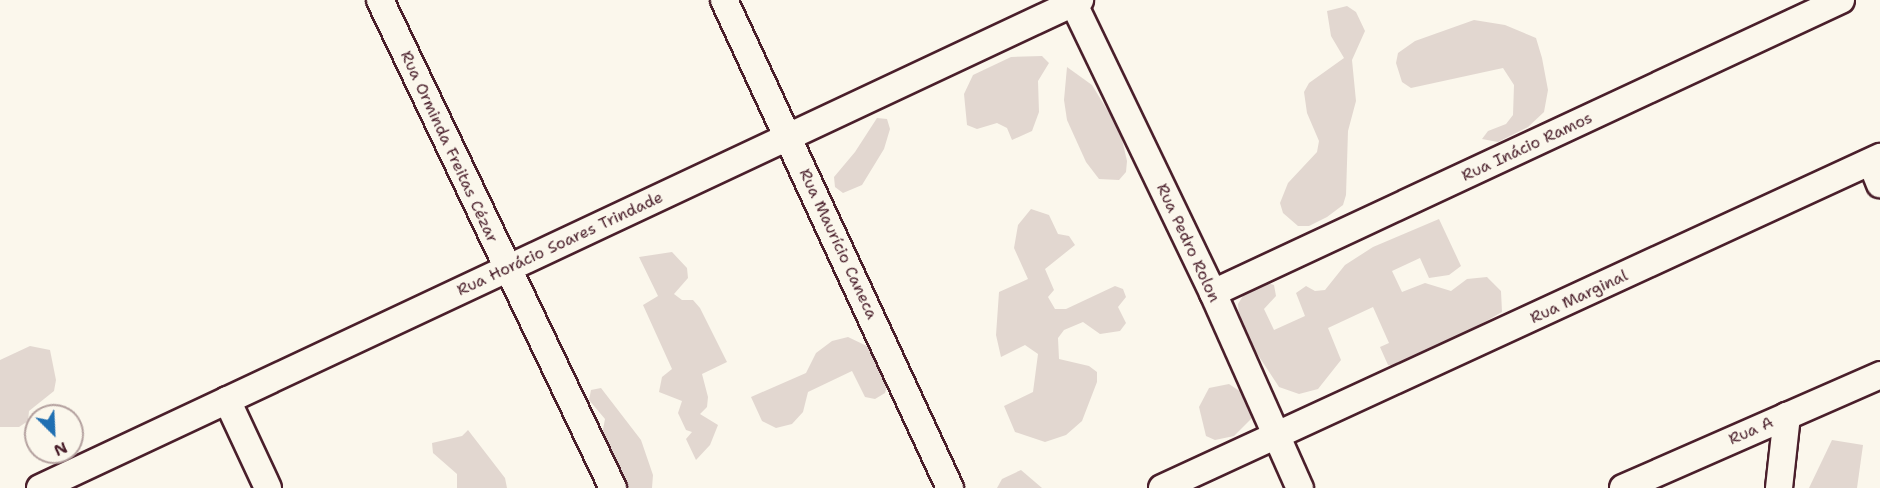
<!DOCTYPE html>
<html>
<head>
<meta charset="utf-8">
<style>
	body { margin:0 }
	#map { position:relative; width:1880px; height:488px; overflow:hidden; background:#fbf7ec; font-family:"Shantell Sans",sans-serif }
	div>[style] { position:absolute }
	.green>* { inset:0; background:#e2d7d0 }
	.roads { filter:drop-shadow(2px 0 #4a1f2b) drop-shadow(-2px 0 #4a1f2b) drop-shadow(0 2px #4a1f2b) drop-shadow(0 -2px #4a1f2b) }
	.minor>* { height:26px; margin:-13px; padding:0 13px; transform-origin:13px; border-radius:13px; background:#fbf7ec }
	span { translate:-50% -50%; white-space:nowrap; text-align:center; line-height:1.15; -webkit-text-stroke:4.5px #fbf7ec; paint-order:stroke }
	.street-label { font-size:16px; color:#4a1f2b }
	.north { position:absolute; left:24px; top:404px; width:60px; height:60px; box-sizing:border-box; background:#fbf7ec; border:2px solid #b4a19f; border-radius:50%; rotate:156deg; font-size:16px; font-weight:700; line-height:24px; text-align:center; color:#4a1f2b }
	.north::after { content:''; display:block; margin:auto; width:21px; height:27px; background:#1f6fb2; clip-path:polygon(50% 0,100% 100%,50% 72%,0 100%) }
</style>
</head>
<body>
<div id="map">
	<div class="green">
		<div style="clip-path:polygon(1347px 6px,1356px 12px,1365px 31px,1352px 60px,1356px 101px,1348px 131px,1346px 195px,1343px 205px,1327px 217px,1309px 226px,1298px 226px,1283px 213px,1280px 203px,1288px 183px,1317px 152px,1319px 141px,1307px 113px,1304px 92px,1309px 83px,1344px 58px,1331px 36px,1327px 11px)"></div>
		<div style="clip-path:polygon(1474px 20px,1505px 25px,1536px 38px,1542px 58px,1548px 90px,1544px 112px,1528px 127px,1498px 142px,1482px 139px,1488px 131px,1506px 124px,1513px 115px,1514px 85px,1503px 68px,1411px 88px,1402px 82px,1396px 63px,1398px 53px,1415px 41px)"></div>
		<div style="clip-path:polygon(1042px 56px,1049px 63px,1038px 81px,1039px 112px,1032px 131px,1012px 140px,1007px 128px,997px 123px,977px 129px,967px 125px,964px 94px,973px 75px,1011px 57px)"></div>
		<div style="clip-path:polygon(1067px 67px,1092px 85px,1120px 131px,1127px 161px,1126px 172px,1119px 180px,1099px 179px,1086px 162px,1067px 120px,1064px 100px)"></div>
		<div style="clip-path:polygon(877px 118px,887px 119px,890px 129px,884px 149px,862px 185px,843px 193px,835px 187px,834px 177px,855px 152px)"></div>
		<div style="clip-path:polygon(1031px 209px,1049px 215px,1058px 234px,1069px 236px,1075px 245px,1045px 269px,1054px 290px,1048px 297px,1055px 309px,1066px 309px,1115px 286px,1123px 289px,1126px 297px,1118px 307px,1126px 323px,1120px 331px,1100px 334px,1083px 322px,1064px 330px,1058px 338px,1059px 359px,1089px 366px,1097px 372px,1097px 382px,1082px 421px,1066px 435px,1045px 442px,1015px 432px,1004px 406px,1033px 392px,1038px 354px,1025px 345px,1001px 357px,996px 335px,999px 292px,1028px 279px,1014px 248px,1018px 225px)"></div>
		<div style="clip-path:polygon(1439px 219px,1461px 266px,1449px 275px,1429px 278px,1420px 258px,1392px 271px,1402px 292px,1425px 283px,1451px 291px,1467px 279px,1487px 277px,1501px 291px,1502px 312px,1455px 339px,1393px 366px,1388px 365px,1380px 347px,1389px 343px,1373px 307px,1328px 328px,1341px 360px,1318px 389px,1299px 394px,1279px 387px,1252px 346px,1239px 316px,1238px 304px,1246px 291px,1265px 282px,1274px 285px,1276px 296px,1264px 309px,1274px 330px,1305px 316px,1296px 293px,1306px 286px,1315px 291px,1325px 290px,1345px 265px,1373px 247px)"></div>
		<div style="clip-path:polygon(672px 252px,687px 268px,688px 278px,674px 294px,682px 300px,693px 300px,700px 308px,727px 362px,702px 374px,708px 397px,707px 407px,700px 414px,718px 425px,710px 445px,696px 460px,686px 439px,692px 432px,686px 430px,678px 413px,682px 401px,659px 392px,662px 377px,672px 369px,643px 305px,658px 296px,639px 257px)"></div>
		<div style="clip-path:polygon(848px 337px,871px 348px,888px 383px,885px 393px,875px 399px,865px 397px,852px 371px,808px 392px,803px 412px,792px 424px,776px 428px,762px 421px,751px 397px,806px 373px,816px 353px,832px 341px)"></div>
		<div style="clip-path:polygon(30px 346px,50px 350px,56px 380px,54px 391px,29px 411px,28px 421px,19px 427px,0 427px,0 360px)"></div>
		<div style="clip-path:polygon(1229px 384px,1247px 396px,1256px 414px,1234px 436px,1215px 440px,1206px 436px,1199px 407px,1209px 388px)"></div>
		<div style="clip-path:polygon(601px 388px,641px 440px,653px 475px,652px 488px,626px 488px,618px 466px,600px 445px,605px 419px,589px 400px,591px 390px)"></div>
		<div style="clip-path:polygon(468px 430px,505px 478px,507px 488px,457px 488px,457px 474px,433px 453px,432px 443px,462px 436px)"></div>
		<div style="clip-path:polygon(1832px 440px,1863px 445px,1857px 488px,1809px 488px)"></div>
		<div style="clip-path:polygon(1021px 470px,1042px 488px,997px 488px,1002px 479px)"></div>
	</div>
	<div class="roads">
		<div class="minor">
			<div style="left:380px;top:0;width:541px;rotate:64.48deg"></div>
			<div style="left:724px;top:0;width:538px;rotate:65.15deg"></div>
			<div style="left:1072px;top:0;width:325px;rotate:64.3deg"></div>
			<div style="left:1213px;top:293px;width:214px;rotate:66deg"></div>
			<div style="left:1871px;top:162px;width:24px;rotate:68deg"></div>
			<div style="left:1213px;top:293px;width:693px;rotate:-25.01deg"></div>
			<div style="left:227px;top:400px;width:97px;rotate:65deg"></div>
			<div style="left:40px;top:488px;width:1149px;rotate:-25.14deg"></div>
			<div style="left:1162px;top:488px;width:791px;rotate:-24.75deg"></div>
			<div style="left:1623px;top:488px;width:281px;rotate:-23.7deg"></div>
			<div style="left:1779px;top:488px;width:73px;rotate:-83.7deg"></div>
		</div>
	</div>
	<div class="street-label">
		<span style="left:449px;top:147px;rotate:65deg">Rua Orminda Freitas Cézar</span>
		<span style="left:1527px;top:147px;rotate:-25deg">Rua Inácio Ramos</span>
		<span style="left:1188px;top:243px;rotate:65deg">Rua Pedro Rolon</span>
		<span style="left:560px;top:244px;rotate:-25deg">Rua Horácio Soares Trindade</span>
		<span style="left:838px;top:244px;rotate:65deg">Rua Maurício Caneca</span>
		<span style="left:1579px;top:297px;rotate:-25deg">Rua Marginal</span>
		<span style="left:1751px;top:431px;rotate:-24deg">Rua A</span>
	</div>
	<div class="north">N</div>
</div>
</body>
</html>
